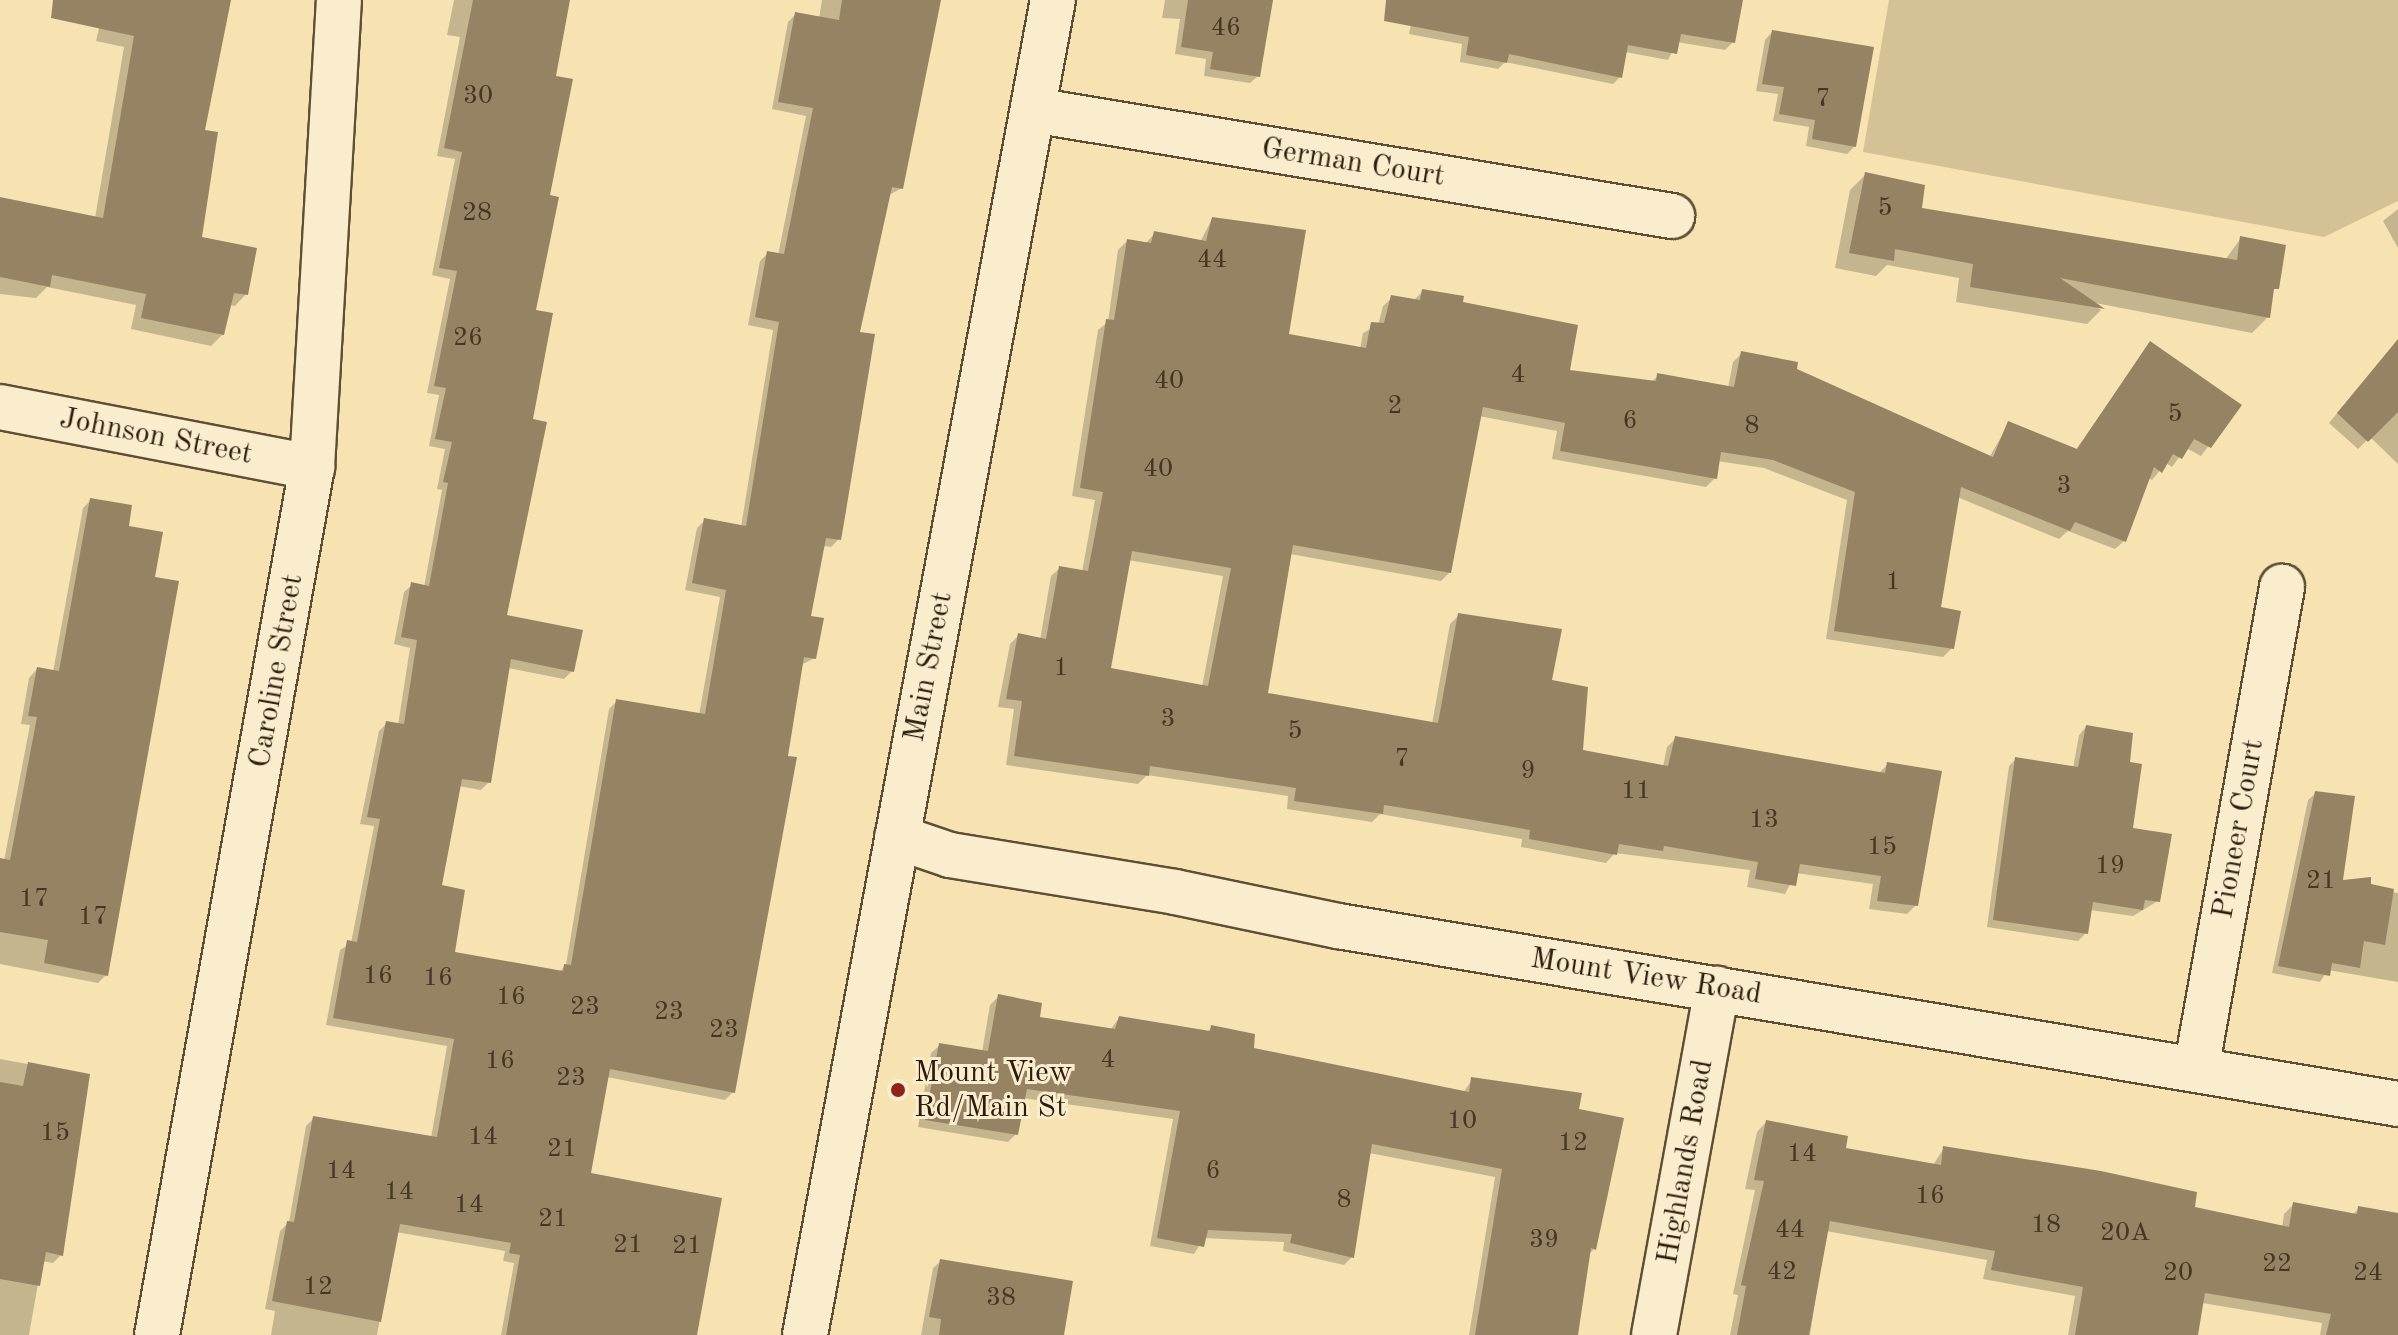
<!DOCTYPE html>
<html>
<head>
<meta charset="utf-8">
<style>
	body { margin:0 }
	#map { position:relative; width:2398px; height:1335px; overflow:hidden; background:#f7e3b2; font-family:"Old Standard TT",serif }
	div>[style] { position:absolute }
	.green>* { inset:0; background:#d4c196 }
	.shadow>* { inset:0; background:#0003 }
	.building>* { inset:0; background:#968363 }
	.roads { filter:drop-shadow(2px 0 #5f4e37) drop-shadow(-2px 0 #5f4e37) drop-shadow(0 2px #5f4e37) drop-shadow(0 -2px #5f4e37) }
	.street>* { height:44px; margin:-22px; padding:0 22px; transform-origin:22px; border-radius:22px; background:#faedcd }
	.secondary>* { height:44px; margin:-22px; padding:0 22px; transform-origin:22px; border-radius:22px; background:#faedcd }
	.dots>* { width:22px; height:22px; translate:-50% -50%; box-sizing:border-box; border:4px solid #faedcd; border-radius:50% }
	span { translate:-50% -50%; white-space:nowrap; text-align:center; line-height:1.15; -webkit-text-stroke:6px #faedcd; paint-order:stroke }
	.number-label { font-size:26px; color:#463623 }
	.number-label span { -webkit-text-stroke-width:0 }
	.street-label { font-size:30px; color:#2c1c0e }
	.poi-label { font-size:30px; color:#2c1c0e }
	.left { translate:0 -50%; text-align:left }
</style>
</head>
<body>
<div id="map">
	<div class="green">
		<div style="clip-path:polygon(1889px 0,2398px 0,2398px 201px,2324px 237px,1863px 152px)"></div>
	</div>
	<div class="shadow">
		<div style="clip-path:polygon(105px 0,229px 0,202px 131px,199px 239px,246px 294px,235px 306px,229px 305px,223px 334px,211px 346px,131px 329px,136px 305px,47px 287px,36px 298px,0 294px,0 199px,95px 218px,124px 47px,96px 41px)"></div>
		<div style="clip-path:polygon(454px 0,568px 0,554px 78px,548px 197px,533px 312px,531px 420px,505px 617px,572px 671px,564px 679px,508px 668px,489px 782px,481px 790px,458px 786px,440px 887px,453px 954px,559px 972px,566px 965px,609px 709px,617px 701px,699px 715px,720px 597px,685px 590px,697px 528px,705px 520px,741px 527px,773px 330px,748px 325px,760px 261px,768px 253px,778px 255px,806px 116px,772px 109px,788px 22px,796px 14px,819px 19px,822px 0,939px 0,902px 188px,889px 195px,858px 334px,839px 539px,831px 547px,823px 546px,808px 617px,815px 658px,801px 665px,733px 1092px,725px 1100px,607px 1077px,589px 1175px,695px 1335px,501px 1335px,514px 1263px,503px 1261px,505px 1251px,396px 1232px,377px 1335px,271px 1335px,275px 1311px,265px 1309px,280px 1231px,289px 1222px,306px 1126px,314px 1118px,431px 1138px,447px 1046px,326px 1025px,340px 950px,351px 943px,374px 826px,360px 824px,379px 731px,386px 724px,398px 725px,410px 648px,394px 644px,404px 592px,412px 585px,424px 587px,442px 490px,437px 489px,445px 449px,429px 446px,439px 395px,427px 393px,450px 279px,432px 275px,455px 159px,437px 156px,460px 37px,447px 35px)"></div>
		<div style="clip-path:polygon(1165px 0,1273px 0,1258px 76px,1250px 83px,1204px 76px,1206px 59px,1175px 54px,1180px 19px,1162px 18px)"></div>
		<div style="clip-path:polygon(1416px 0,1741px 0,1733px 42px,1725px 50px,1677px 42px,1668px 60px,1625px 52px,1620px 77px,1613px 84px,1505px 62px,1498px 69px,1460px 62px,1462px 44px,1409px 34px)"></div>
		<div style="clip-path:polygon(1772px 32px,1855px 146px,1847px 154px,1806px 146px,1809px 127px,1773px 121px,1778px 94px,1756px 91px,1765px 40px)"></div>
		<div style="clip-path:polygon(1865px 175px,1920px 210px,2225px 260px,2241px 238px,2268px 317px,2252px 333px,2090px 302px,2101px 310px,2087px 324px,1956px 302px,1959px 278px,1887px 265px,1876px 276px,1835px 268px,1850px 190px)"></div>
		<div style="clip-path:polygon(2398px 209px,2398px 248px,2383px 221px)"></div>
		<div style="clip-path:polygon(evenodd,1212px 219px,1286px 335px,1360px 349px,1363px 333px,1378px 325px,1383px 306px,1392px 298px,1414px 300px,1423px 291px,1460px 303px,1567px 372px,1651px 382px,1658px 376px,1728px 388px,1733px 362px,1742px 353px,1795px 371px,1989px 458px,2009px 423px,2075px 451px,2150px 343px,2239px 405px,2201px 456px,2186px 448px,2172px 467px,2166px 463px,2152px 480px,2148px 478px,2124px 541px,2115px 549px,2068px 531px,2059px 539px,1957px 497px,1939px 609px,1952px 648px,1943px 657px,1826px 639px,1847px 500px,1764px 468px,1717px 461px,1715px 478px,1706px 487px,1552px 459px,1557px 431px,1479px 416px,1450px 572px,1441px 581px,1290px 554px,1266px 694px,1432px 724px,1450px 624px,1459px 615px,1550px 681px,1581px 751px,1663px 767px,1667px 747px,1676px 738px,1879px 773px,1888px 764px,1916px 905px,1907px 914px,1869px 909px,1873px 884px,1796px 873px,1785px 894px,1747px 887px,1750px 870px,1615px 853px,1606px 863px,1521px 847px,1522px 839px,1380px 814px,1372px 822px,1287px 809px,1288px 796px,1147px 775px,1138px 784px,1006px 765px,1014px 709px,998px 707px,1010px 644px,1018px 636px,1040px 640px,1051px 576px,1060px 568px,1082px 572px,1095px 500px,1072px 496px,1098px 330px,1108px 322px,1118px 250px,1127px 241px,1145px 244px,1155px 233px,1200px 242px,1212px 219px,1128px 560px,1223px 576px,1202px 687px,1109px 670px,1128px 560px)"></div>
		<div style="clip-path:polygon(2398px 354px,2398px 464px,2370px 437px,2358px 449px,2329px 423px,2383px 358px)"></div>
		<div style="clip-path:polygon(91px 500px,126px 527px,152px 578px,106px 975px,98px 983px,0 964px,0 860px,4px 861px,30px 725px,21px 724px,29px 678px,37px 669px,53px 672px,83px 508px)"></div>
		<div style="clip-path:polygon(2086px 727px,2127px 764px,2131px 830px,2158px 901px,2133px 916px,2090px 910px,2086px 933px,2078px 941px,1987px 927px,2009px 766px,2016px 759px,2073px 768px,2079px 735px)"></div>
		<div style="clip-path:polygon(2316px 793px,2341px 882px,2398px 893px,2398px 982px,2328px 970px,2320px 982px,2272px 973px,2308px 800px)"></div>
		<div style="clip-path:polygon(999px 996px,1037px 1019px,1110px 1030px,1119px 1018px,1206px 1033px,1212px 1027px,1252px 1050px,1463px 1093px,1472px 1080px,1577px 1111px,1594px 1249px,1588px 1255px,1573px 1335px,1469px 1335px,1495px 1177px,1369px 1153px,1352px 1257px,1344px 1265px,1283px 1251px,1284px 1242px,1204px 1238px,1194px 1254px,1150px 1246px,1173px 1119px,1023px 1098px,1016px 1134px,1008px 1142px,918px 1127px,931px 1053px,940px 1045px,982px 1052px,990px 1005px)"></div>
		<div style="clip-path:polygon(0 1059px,88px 1075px,61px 1255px,53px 1263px,42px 1261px,29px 1335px,0 1335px)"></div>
		<div style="clip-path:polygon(1766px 1122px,1843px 1149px,1933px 1165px,1944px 1148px,2282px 1228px,2284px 1214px,2294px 1204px,2352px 1215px,2359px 1208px,2398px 1215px,2398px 1335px,2320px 1335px,2322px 1323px,2202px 1303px,2196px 1335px,2068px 1335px,2075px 1296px,1983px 1279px,1987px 1260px,1826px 1231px,1810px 1335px,1730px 1335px,1738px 1295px,1733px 1294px,1755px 1190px,1745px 1189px,1757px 1132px)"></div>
		<div style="clip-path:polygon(941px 1261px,1062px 1335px,921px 1335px,933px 1268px)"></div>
	</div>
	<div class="building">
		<div style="clip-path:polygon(53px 0,231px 0,205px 130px,218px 132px,202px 237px,257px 248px,248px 295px,234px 293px,224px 335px,141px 318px,146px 294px,52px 275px,50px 287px,0 277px,0 197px,103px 218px,134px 36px,51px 18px)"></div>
		<div style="clip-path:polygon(473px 0,570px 0,556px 76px,573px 79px,550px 195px,559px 197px,536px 310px,553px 313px,533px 419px,547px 422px,507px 615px,583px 630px,574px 672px,511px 659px,491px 783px,462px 779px,442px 885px,465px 890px,455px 952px,563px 971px,564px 964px,571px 965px,616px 699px,705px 714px,726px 590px,692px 583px,704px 518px,746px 526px,779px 322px,755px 317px,767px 251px,784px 254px,813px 108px,778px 102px,795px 12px,839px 20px,842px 0,941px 0,903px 189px,892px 187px,860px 332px,875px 334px,845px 517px,841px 540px,826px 538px,811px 616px,824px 618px,816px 659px,804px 657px,788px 756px,797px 757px,735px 1093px,610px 1069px,591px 1173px,722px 1198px,697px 1335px,506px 1335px,520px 1255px,509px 1253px,511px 1243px,400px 1224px,381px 1322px,272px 1301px,287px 1221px,294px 1222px,313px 1116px,437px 1137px,454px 1039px,333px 1018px,347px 940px,357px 942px,380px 819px,367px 817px,386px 721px,404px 724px,417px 640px,401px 637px,411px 582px,429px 586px,448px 483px,443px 482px,452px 442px,435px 439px,446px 388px,434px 386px,457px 271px,439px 268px,462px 152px,444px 148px)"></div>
		<div style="clip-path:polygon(1188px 0,1273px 0,1260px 77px,1210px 69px,1213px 52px,1181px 47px)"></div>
		<div style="clip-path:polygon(1386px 0,1743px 0,1735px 43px,1681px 34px,1677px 54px,1628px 45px,1622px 78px,1509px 54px,1507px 63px,1466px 55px,1469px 37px,1384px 21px)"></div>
		<div style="clip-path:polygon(1772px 30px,1874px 47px,1856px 147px,1812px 139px,1815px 120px,1779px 114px,1784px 87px,1762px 84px)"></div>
		<div style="clip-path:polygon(1865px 172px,1925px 185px,1922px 208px,2237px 260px,2240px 236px,2286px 245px,2279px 289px,2274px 289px,2270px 318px,2060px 278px,2105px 309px,1970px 287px,1973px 264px,1895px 249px,1894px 261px,1849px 253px)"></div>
		<div style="clip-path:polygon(evenodd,1212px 217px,1306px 230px,1289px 334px,1366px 348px,1371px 322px,1384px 323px,1391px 295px,1420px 300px,1422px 289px,1464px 296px,1463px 302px,1578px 325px,1570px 370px,1656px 381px,1657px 373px,1734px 387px,1741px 351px,1798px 362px,1797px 369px,1993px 457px,2008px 421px,2077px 449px,2150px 341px,2242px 405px,2211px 448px,2194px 439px,2182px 459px,2173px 454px,2162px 473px,2154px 467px,2126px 542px,2075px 522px,2070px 531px,1961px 487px,1941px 607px,1961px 611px,1954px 649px,1834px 631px,1855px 492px,1773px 460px,1721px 452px,1717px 479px,1560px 451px,1565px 423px,1483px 407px,1451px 573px,1293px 545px,1268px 693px,1438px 723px,1458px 613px,1562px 629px,1552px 680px,1588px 687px,1583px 750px,1668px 766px,1675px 736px,1885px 773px,1887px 762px,1942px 771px,1918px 906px,1877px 901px,1881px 876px,1800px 864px,1796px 886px,1755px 879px,1758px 862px,1664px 846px,1663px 851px,1619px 844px,1617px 855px,1529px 839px,1530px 830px,1422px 811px,1384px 805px,1383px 814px,1294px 801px,1296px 788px,1150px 766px,1149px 776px,1014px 756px,1022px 701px,1006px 699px,1018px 633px,1046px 639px,1059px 566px,1088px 571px,1103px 492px,1080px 488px,1106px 319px,1114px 320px,1127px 239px,1151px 243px,1154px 231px,1206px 241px,1212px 217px,1132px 551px,1231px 568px,1208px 686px,1111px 668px,1132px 551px)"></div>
		<div style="clip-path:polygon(2398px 339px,2398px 412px,2368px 442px,2337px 413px)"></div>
		<div style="clip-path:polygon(90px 498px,132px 505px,129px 526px,163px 532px,155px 577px,179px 581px,108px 976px,44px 963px,48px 940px,0 932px,0 858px,10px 860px,37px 717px,28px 716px,37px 667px,59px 671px)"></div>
		<div style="clip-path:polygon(2086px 725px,2133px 733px,2130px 762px,2142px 764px,2133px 828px,2172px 834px,2160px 902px,2145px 900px,2143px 910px,2093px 902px,2088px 934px,1993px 920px,2015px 757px,2078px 767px)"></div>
		<div style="clip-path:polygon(2315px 791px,2355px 796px,2343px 880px,2371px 877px,2371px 884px,2394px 889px,2385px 945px,2364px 941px,2360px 968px,2332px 963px,2330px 976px,2278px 966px)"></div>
		<div style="clip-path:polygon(998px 994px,1042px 1003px,1040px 1017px,1115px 1029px,1119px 1016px,1210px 1031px,1211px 1025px,1255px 1034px,1254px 1048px,1469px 1092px,1471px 1077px,1582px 1093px,1579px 1109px,1624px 1118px,1596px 1250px,1591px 1248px,1578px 1335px,1475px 1335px,1502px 1169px,1372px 1144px,1354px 1258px,1290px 1243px,1292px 1234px,1208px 1230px,1204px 1247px,1157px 1238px,1180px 1111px,1027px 1089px,1018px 1135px,925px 1120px,939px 1043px,988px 1051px)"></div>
		<div style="clip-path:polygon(28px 1062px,90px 1074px,63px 1256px,46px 1252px,40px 1286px,0 1279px,0 1082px,23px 1086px)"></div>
		<div style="clip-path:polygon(1766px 1120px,1848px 1136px,1846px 1148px,1941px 1165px,1943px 1146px,2101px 1171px,2197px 1192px,2195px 1207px,2289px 1227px,2293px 1202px,2357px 1214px,2358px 1206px,2398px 1213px,2398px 1335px,2326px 1335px,2331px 1314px,2205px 1293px,2198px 1335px,2075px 1335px,2083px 1287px,1991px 1270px,1995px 1251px,1830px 1221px,1809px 1335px,1737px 1335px,1746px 1286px,1741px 1285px,1764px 1181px,1754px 1180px)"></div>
		<div style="clip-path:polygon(940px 1259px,1073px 1281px,1064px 1335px,939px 1335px,941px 1319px,929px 1317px)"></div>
	</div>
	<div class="roads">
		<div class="street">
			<div style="left:1033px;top:110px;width:648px;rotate:9.42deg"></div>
			<div style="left:0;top:407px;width:318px;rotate:10.9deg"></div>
			<div style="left:2196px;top:1070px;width:491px;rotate:-79.9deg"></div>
			<div style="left:157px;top:1335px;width:882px;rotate:-79.88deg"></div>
			<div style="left:312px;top:467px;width:468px;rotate:-86.7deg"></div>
			<div style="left:1654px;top:1335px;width:352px;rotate:-79.7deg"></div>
		</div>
		<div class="secondary">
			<div style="left:897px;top:837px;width:56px;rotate:18.8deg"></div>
			<div style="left:950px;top:855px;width:228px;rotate:9.3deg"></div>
			<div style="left:1175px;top:892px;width:167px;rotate:11.8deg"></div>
			<div style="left:1338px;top:926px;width:1075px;rotate:9.53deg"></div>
			<div style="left:805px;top:1335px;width:1358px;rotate:-79.48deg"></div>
		</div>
	</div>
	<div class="dots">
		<div style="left:898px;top:1090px;background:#8f2418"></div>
	</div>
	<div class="number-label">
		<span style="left:1226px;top:29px">46</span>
		<span style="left:478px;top:97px">30</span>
		<span style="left:1823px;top:100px">7</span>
		<span style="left:1885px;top:209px">5</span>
		<span style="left:477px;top:214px">28</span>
		<span style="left:1212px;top:261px">44</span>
		<span style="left:468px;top:339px">26</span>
		<span style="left:1518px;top:376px">4</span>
		<span style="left:1169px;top:382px">40</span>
		<span style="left:1395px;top:407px">2</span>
		<span style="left:2175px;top:415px">5</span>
		<span style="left:1630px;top:422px">6</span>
		<span style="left:1752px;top:427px">8</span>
		<span style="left:1158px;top:470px">40</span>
		<span style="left:2064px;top:487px">3</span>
		<span style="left:1893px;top:583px">1</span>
		<span style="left:1061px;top:669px">1</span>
		<span style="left:1168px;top:720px">3</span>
		<span style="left:1295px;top:732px">5</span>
		<span style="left:1402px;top:760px">7</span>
		<span style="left:1528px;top:772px">9</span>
		<span style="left:1636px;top:792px">11</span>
		<span style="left:1764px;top:821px">13</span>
		<span style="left:1882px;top:848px">15</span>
		<span style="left:2110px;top:867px">19</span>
		<span style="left:2321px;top:882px">21</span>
		<span style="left:34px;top:900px">17</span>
		<span style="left:93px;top:918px">17</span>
		<span style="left:378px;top:977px">16</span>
		<span style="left:438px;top:979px">16</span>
		<span style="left:511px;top:998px">16</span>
		<span style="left:585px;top:1008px">23</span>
		<span style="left:669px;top:1013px">23</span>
		<span style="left:724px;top:1031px">23</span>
		<span style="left:1108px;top:1061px">4</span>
		<span style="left:500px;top:1062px">16</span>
		<span style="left:571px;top:1079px">23</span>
		<span style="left:1462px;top:1122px">10</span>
		<span style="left:55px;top:1134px">15</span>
		<span style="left:483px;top:1138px">14</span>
		<span style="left:1573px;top:1144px">12</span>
		<span style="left:562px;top:1150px">21</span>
		<span style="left:1802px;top:1155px">14</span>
		<span style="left:341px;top:1172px">14</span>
		<span style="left:1213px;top:1172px">6</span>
		<span style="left:399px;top:1193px">14</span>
		<span style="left:1930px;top:1197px">16</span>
		<span style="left:1344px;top:1201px">8</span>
		<span style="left:469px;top:1206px">14</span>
		<span style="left:553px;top:1220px">21</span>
		<span style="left:2046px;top:1226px">18</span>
		<span style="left:1790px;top:1231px">44</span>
		<span style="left:2125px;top:1234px">20A</span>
		<span style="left:1544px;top:1241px">39</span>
		<span style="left:628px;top:1246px">21</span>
		<span style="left:687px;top:1247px">21</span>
		<span style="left:2277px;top:1265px">22</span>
		<span style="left:1782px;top:1273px">42</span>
		<span style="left:2178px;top:1274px">20</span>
		<span style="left:2368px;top:1274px">24</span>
		<span style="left:318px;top:1288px">12</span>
		<span style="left:1001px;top:1299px">38</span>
	</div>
	<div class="street-label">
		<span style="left:1353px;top:163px;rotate:9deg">German Court</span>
		<span style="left:156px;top:437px;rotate:11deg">Johnson Street</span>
		<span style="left:929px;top:667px;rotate:-79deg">Main Street</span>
		<span style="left:277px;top:671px;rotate:-80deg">Caroline Street</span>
		<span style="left:2239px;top:829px;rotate:-80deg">Pioneer Court</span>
		<span style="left:1646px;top:977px;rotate:9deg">Mount View Road</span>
		<span style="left:1686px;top:1162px;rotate:-80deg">Highlands Road</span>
	</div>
	<div class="poi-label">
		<span class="left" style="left:914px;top:1090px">Mount View<br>Rd/Main St</span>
	</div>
</div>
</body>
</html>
